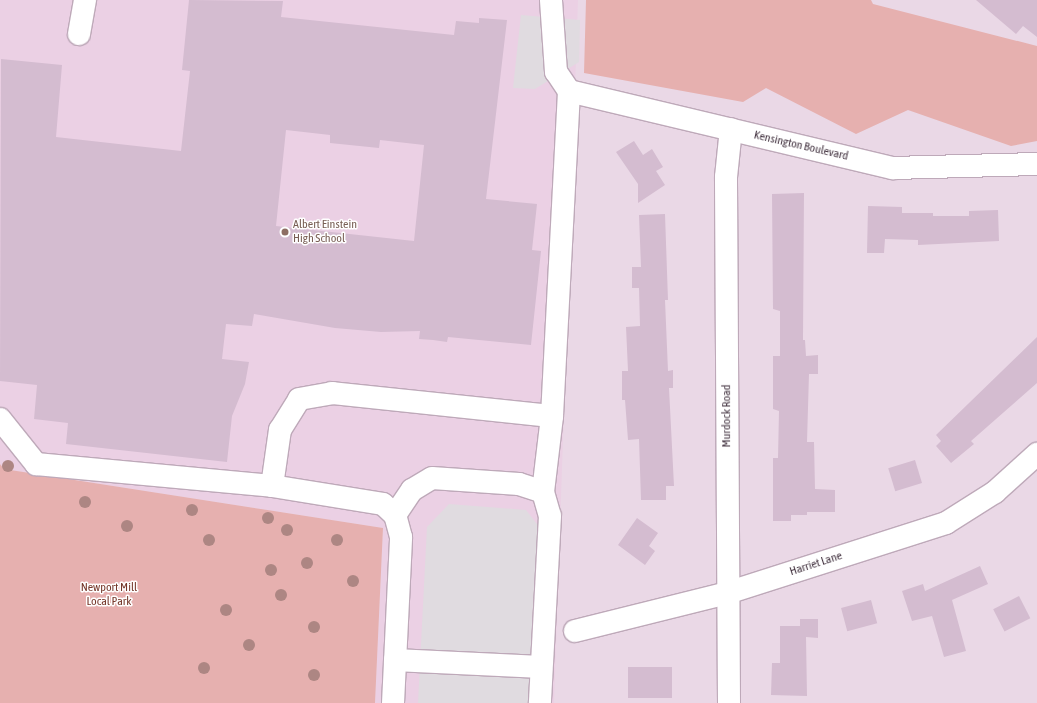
<!DOCTYPE html>
<html>
<head>
<meta charset="utf-8">
<style>
	body { margin:0 }
	#map { position:relative; width:1037px; height:703px; overflow:hidden; background:#f2e6ef; font-family:"Asap Condensed",sans-serif }
	div>[style] { position:absolute }
	.residential>* { inset:0; background:#ead8e6; transform-origin:0 0 }
	.education>* { inset:0; background:#ebd0e4 }
	.green>* { inset:0; background:#e6b0af }
	.parking>* { inset:0; background:#e0dbe0 }
	.building>* { inset:0; background:#d4bcd0; transform-origin:0 0 }
	.roads { filter:drop-shadow(1px 0 #bea9b9) drop-shadow(-1px 0 #bea9b9) drop-shadow(0 1px #bea9b9) drop-shadow(0 -1px #bea9b9) }
	.minor>* { height:22px; margin:-11px; padding:0 11px; transform-origin:11px; border-radius:11px; background:#fff }
	.trees>* { width:12px; height:12px; margin:-6px; border-radius:50%; background:#ad8683 }
	.dots>* { width:11px; height:11px; translate:-50% -50%; box-sizing:border-box; border:2px solid #fff; border-radius:50% }
	span { translate:-50% -50%; white-space:nowrap; text-align:center; line-height:1.15; -webkit-text-stroke:3px #fff; paint-order:stroke }
	.street-label { font-size:12px; color:#453542 }
	.education-label { font-size:12px; color:#785e54 }
	.left { translate:0 -50%; text-align:left }
	.park-label { font-size:12px; color:#75372a }
</style>
</head>
<body>
<div id="map">
	<div class="residential">
		<div style="left:0;top:0;width:1037px;height:703px"></div>
	</div>
	<div class="education">
		<div style="clip-path:polygon(0 0,578px 0,554px 703px,375px 703px,383px 528px,4px 469px,0 464px)"></div>
	</div>
	<div class="green">
		<div style="clip-path:polygon(586px 0,871px 0,873px 4px,1037px 46px,1037px 141px,1011px 146px,908px 110px,856px 134px,766px 88px,743px 102px,584px 73px)"></div>
		<div style="clip-path:polygon(0 464px,4px 469px,383px 528px,375px 703px,0 703px)"></div>
	</div>
	<div class="parking">
		<div style="clip-path:polygon(521px 15px,580px 20px,579px 62px,535px 89px,513px 88px)"></div>
		<div style="clip-path:polygon(449px 504px,526px 510px,540px 528px,531px 703px,418px 703px,427px 527px)"></div>
	</div>
	<div class="building">
		<div style="clip-path:polygon(evenodd,189px 0,283px 1px,281px 17px,454px 35px,456px 21px,479px 23px,479px 18px,507px 20px,486px 199px,537px 204px,532px 250px,541px 251px,531px 345px,448px 337px,447px 342px,433px 340px,419px 339px,420px 331px,381px 332px,335px 328px,254px 314px,252px 326px,226px 324px,222px 359px,249px 362px,245px 384px,232px 416px,227px 462px,66px 444px,68px 423px,34px 419px,37px 385px,0 381px,1px 59px,62px 65px,56px 137px,181px 151px,190px 71px,182px 70px,189px 0,286px 130px,330px 135px,330px 143px,379px 148px,380px 140px,424px 145px,414px 241px,276px 226px,286px 130px)"></div>
		<div style="clip-path:polygon(976px 0,1037px 0,1037px 37px,1023px 26px,1016px 34px)"></div>
		<div style="clip-path:polygon(634px 141px,643px 155px,652px 149px,663px 167px,656px 171px,665px 185px,638px 203px,638px 184px,616px 152px)"></div>
		<div style="clip-path:polygon(804px 193px,803px 340px,805px 340px,806px 356px,818px 355px,818px 374px,809px 374px,807px 442px,814px 442px,815px 489px,835px 490px,835px 512px,807px 512px,807px 515px,791px 515px,791px 521px,773px 521px,773px 458px,778px 458px,779px 411px,773px 409px,773px 356px,780px 356px,780px 311px,773px 309px,772px 194px)"></div>
		<div style="clip-path:polygon(868px 206px,902px 207px,902px 213px,933px 213px,933px 216px,969px 216px,969px 211px,998px 210px,999px 241px,918px 245px,918px 240px,885px 239px,884px 253px,867px 253px)"></div>
		<div style="clip-path:polygon(665px 214px,668px 300px,665px 300px,668px 371px,673px 370px,673px 388px,669px 388px,674px 486px,666px 486px,666px 500px,641px 500px,639px 439px,628px 440px,625px 400px,622px 400px,622px 371px,628px 371px,626px 327px,640px 326px,639px 288px,632px 288px,632px 267px,641px 267px,639px 215px)"></div>
		<div style="clip-path:polygon(1037px 337px,1037px 383px,971px 441px,974px 444px,951px 463px,936px 446px,941px 441px,936px 435px)"></div>
		<div style="left:915px;top:460px;width:24px;height:28px;rotate:73deg"></div>
		<div style="clip-path:polygon(637px 518px,658px 533px,649px 546px,655px 551px,645px 565px,618px 545px)"></div>
		<div style="clip-path:polygon(980px 566px,988px 584px,952px 600px,966px 651px,944px 657px,932px 616px,912px 621px,902px 591px,923px 584px,925px 591px)"></div>
		<div style="left:1019px;top:596px;width:25px;height:29px;rotate:63deg"></div>
		<div style="left:871px;top:600px;width:24px;height:31px;rotate:75deg"></div>
		<div style="clip-path:polygon(800px 619px,818px 619px,818px 638px,806px 637px,807px 696px,771px 695px,772px 663px,780px 663px,780px 626px,800px 626px)"></div>
		<div style="left:628px;top:667px;width:44px;height:31px"></div>
	</div>
	<div class="roads">
		<div class="minor">
			<div style="left:79px;top:34px;width:35px;rotate:-80deg"></div>
			<div style="left:569px;top:91px;width:333px;rotate:13.4deg"></div>
			<div style="left:893px;top:168px;width:144px;rotate:-1.6deg"></div>
			<div style="left:0;top:419px;width:58px;rotate:51.3deg"></div>
			<div style="left:36px;top:464px;width:237px;rotate:5.3deg"></div>
			<div style="left:272px;top:486px;width:112px;rotate:9.2deg"></div>
			<div style="left:383px;top:504px;width:16px;rotate:43deg"></div>
			<div style="left:272px;top:486px;width:57px;rotate:-81.9deg"></div>
			<div style="left:280px;top:430px;width:36px;rotate:-58deg"></div>
			<div style="left:299px;top:399px;width:34px;rotate:-10deg"></div>
			<div style="left:332px;top:393px;width:221px;rotate:6deg"></div>
			<div style="left:552px;top:416px;width:325px;rotate:-87deg"></div>
			<div style="left:569px;top:91px;width:23px;rotate:-124deg"></div>
			<div style="left:556px;top:72px;width:72px;rotate:-94deg"></div>
			<div style="left:543px;top:492px;width:77px;rotate:-83.2deg"></div>
			<div style="left:575px;top:631px;width:157px;rotate:-14deg"></div>
			<div style="left:727px;top:593px;width:230px;rotate:-17.7deg"></div>
			<div style="left:946px;top:523px;width:58px;rotate:-32.3deg"></div>
			<div style="left:995px;top:492px;width:57px;rotate:-42.1deg"></div>
			<div style="left:395px;top:660px;width:146px;rotate:2.7deg"></div>
			<div style="left:393px;top:703px;width:166px;rotate:-87.2deg"></div>
			<div style="left:401px;top:537px;width:23px;rotate:-105deg"></div>
			<div style="left:395px;top:515px;width:30px;rotate:-56deg"></div>
			<div style="left:412px;top:490px;width:23px;rotate:-31deg"></div>
			<div style="left:432px;top:478px;width:87px;rotate:3.9deg"></div>
			<div style="left:519px;top:484px;width:25px;rotate:18deg"></div>
			<div style="left:543px;top:492px;width:25px;rotate:74deg"></div>
			<div style="left:550px;top:516px;width:187px;rotate:93.1deg"></div>
			<div style="left:729px;top:703px;width:526px;rotate:-90.33deg"></div>
			<div style="left:726px;top:177px;width:48px;rotate:-84.1deg"></div>
		</div>
	</div>
	<div class="trees">
		<div style="left:8px;top:466px"></div>
		<div style="left:85px;top:502px"></div>
		<div style="left:192px;top:510px"></div>
		<div style="left:268px;top:518px"></div>
		<div style="left:127px;top:526px"></div>
		<div style="left:287px;top:530px"></div>
		<div style="left:209px;top:540px"></div>
		<div style="left:337px;top:540px"></div>
		<div style="left:307px;top:563px"></div>
		<div style="left:271px;top:570px"></div>
		<div style="left:353px;top:581px"></div>
		<div style="left:281px;top:595px"></div>
		<div style="left:226px;top:610px"></div>
		<div style="left:314px;top:627px"></div>
		<div style="left:249px;top:645px"></div>
		<div style="left:204px;top:668px"></div>
		<div style="left:314px;top:675px"></div>
	</div>
	<div class="dots">
		<div style="left:285px;top:232px;background:#8d6e63"></div>
	</div>
	<div class="street-label">
		<span style="left:801px;top:146px;rotate:13deg">Kensington Boulevard</span>
		<span style="left:727px;top:416px;rotate:-90deg">Murdock Road</span>
		<span style="left:816px;top:564px;rotate:-18deg">Harriet Lane</span>
	</div>
	<div class="education-label">
		<span class="left" style="left:293px;top:232px">Albert Einstein<br>High School</span>
	</div>
	<div class="park-label">
		<span style="left:109px;top:595px">Newport Mill<br>Local Park</span>
	</div>
</div>
</body>
</html>
